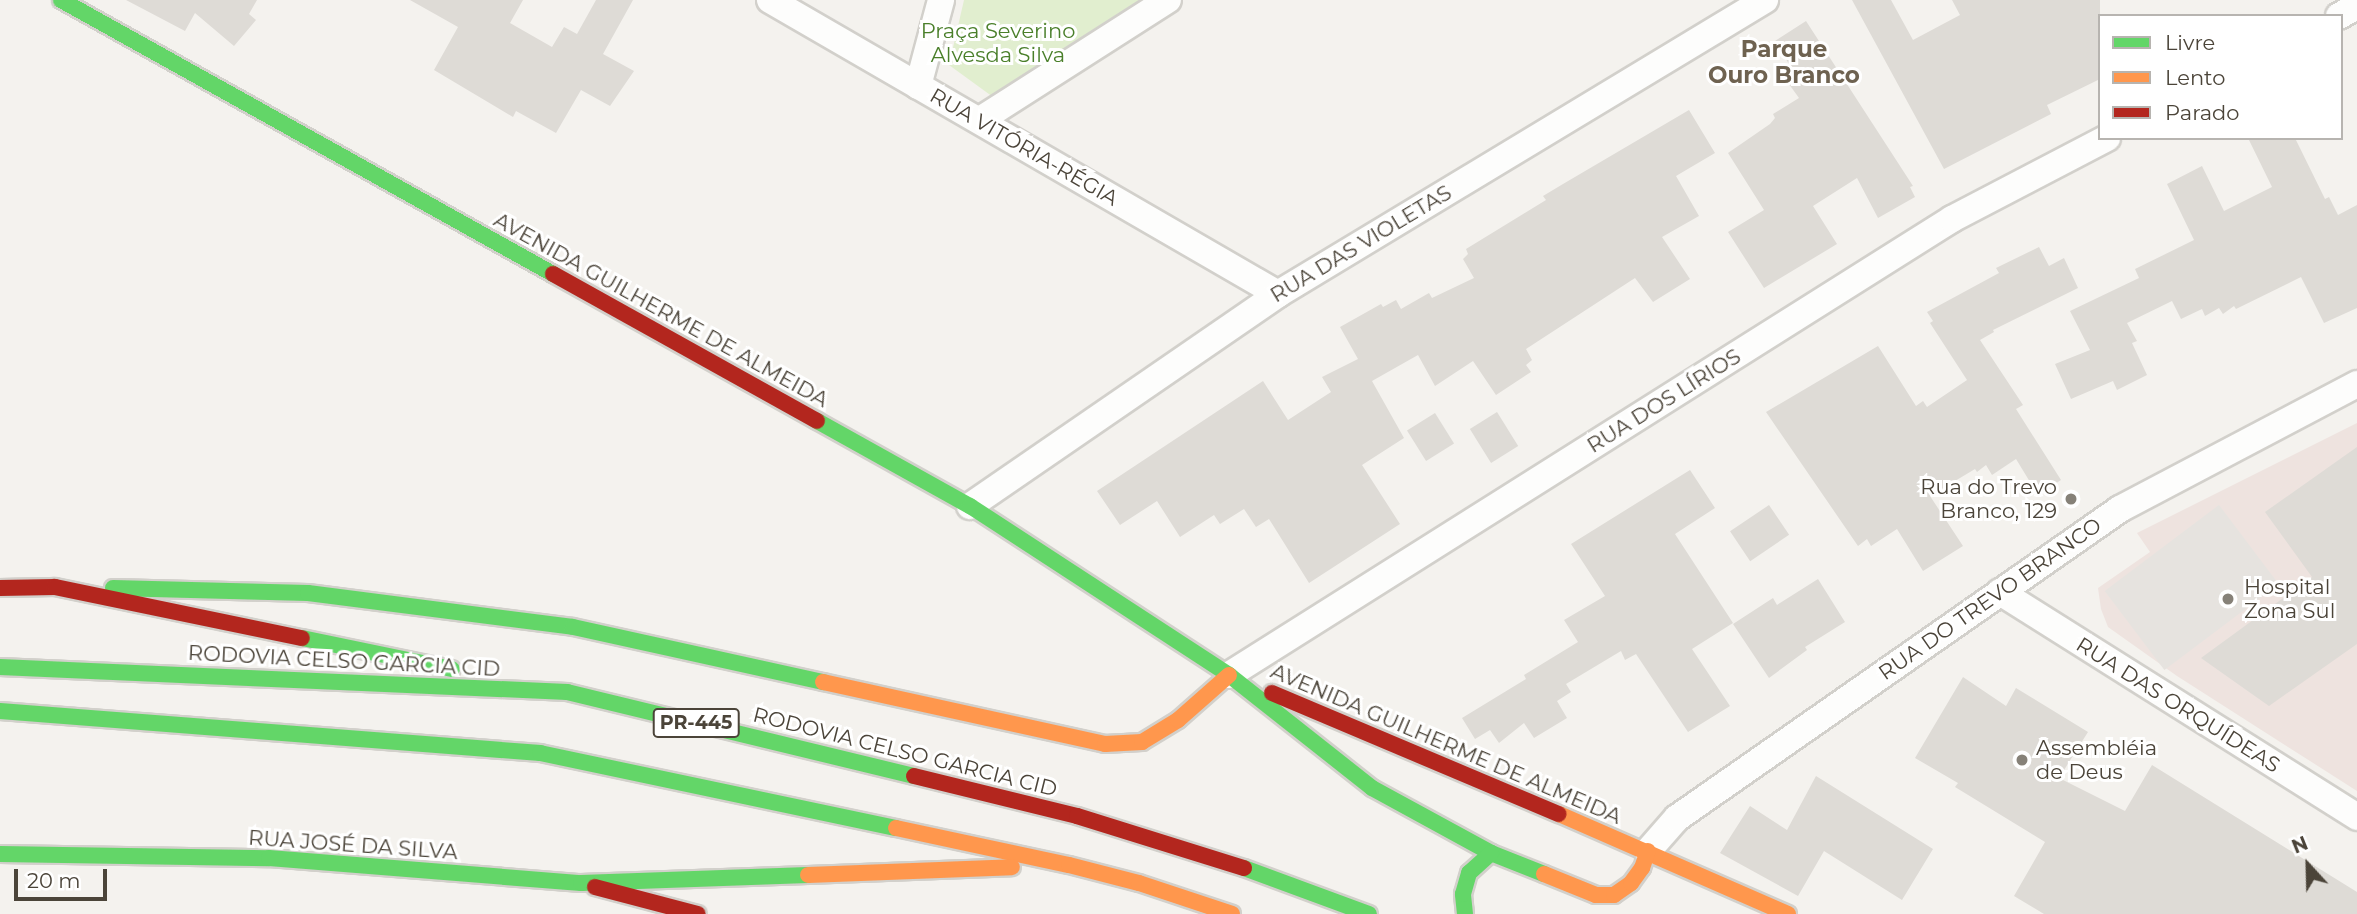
<!DOCTYPE html>
<html>
<head>
<meta charset="utf-8">
<style>
	body { margin:0 }
	#map { position:relative; width:2357px; height:914px; overflow:hidden; background:#f4f2ee; font-family:Montserrat,sans-serif }
	div>[style] { position:absolute }
	.medical>* { inset:0; background:#eee3df }
	.green>* { inset:0; background:#e1eecf }
	.parking>* { inset:0; background:#e6e3df; transform-origin:0 0 }
	.building>* { inset:0; background:#dedbd6; transform-origin:0 0 }
	.roads { filter:drop-shadow(2px 0 #d2d0cb) drop-shadow(-2px 0 #d2d0cb) drop-shadow(0 2px #d2d0cb) drop-shadow(0 -2px #d2d0cb) }
	.street>* { height:26px; margin:-13px; padding:0 13px; transform-origin:13px; border-radius:13px; background:#fdfdfc }
	.fast>* { height:16px; margin:-8px; padding:0 8px; transform-origin:8px; border-radius:8px; background:#63d668 }
	.slow>* { height:16px; margin:-8px; padding:0 8px; transform-origin:8px; border-radius:8px; background:#ff974d }
	.jam>* { height:16px; margin:-8px; padding:0 8px; transform-origin:8px; border-radius:8px; background:#b3261e }
	.dots>* { width:19px; height:19px; translate:-50% -50%; box-sizing:border-box; border:4px solid #fff; border-radius:50% }
	span { translate:-50% -50%; white-space:nowrap; text-align:center; line-height:1.15; -webkit-text-stroke:6px #fff; paint-order:stroke }
	.shield-label span { padding:2px 5px; background:#fff; border:2px solid; border-radius:5px; -webkit-text-stroke-width:0 }
	.shield-label { font-size:19px; color:#4b4439; font-weight:700 }
	.park-label { font-size:21px; color:#4a7f2a }
	.street-label { font-size:21px; color:#4b4439 }
	.poi-label { font-size:21px; color:#4b4439 }
	.right { translate:-100% -50%; text-align:right }
	.left { translate:0 -50%; text-align:left }
	.neighbourhood-label { font-size:23px; color:#6e6250; font-weight:700 }
	.legend { position:absolute; left:2098px; top:14px; width:245px; height:126px; box-sizing:border-box; background:#fff; border:2px solid #b7b4b0; margin:0; padding:9px 12px; list-style:none; font-size:21px; color:#4b4439 }
	.legend li { display:flex; align-items:center; gap:14px; height:35px }
	.legend b { width:35px; border:2px solid #b7b4b0 }
	.north { position:absolute; left:2273px; top:830px; width:70px; height:70px; -webkit-text-stroke:5px #fff; paint-order:stroke; rotate:338deg; font-size:19px; font-weight:700; line-height:28px; text-align:center; color:#4b4439 }
	.north::after { content:''; display:block; margin:auto; width:24px; height:32px; background:#4b4439; clip-path:polygon(50% 0,100% 100%,50% 72%,0 100%) }
	.scale { position:absolute; left:14px; top:869px; width:93px; height:32px; box-sizing:border-box; border:4px solid #4b4439; border-top:0; padding-left:9px; font-size:21px; line-height:24px; white-space:nowrap; color:#4b4439; -webkit-text-stroke:5px #fff; paint-order:stroke }
</style>
</head>
<body>
<div id="map">
	<div class="medical">
		<div style="clip-path:polygon(2357px 423px,2357px 791px,2177px 676px,2108px 627px,2101px 609px,2098px 588px,2150px 552px,2137px 533px)"></div>
	</div>
	<div class="green">
		<div style="clip-path:polygon(964px 0,1143px 0,993px 97px,949px 65px)"></div>
	</div>
	<div class="parking">
		<div style="left:2219px;top:505px;width:99px;height:143px;rotate:53deg"></div>
	</div>
	<div class="building">
		<div style="clip-path:polygon(126px 0,257px 0,249px 14px,256px 20px,234px 46px,195px 13px,185px 31px)"></div>
		<div style="clip-path:polygon(410px 0,523px 0,510px 23px,552px 47px,564px 27px,577px 34px,596px 0,633px 0,603px 54px,634px 71px,610px 106px,581px 90px,556px 133px,516px 111px,513px 117px,434px 70px,458px 27px)"></div>
		<div style="clip-path:polygon(1852px 0,1891px 0,1913px 40px,1960px 15px,1952px 0,2100px 0,2100px 79px,2047px 105px,2051px 114px,1944px 169px)"></div>
		<div style="clip-path:polygon(1806px 21px,1913px 186px,1910px 187px,1915px 197px,1878px 218px,1857px 178px,1813px 206px,1837px 244px,1764px 288px,1728px 232px,1764px 210px,1728px 153px,1770px 124px,1775px 118px,1773px 114px,1799px 98px,1786px 80px,1795px 74px,1775px 41px)"></div>
		<div style="clip-path:polygon(1689px 110px,1715px 153px,1676px 176px,1699px 216px,1662px 237px,1690px 279px,1653px 302px,1635px 278px,1526px 349px,1532px 360px,1526px 365px,1531px 372px,1496px 395px,1473px 361px,1435px 386px,1418px 355px,1372px 381px,1404px 438px,1362px 465px,1400px 524px,1309px 583px,1269px 519px,1256px 527px,1244px 509px,1220px 524px,1214px 515px,1180px 537px,1157px 501px,1120px 525px,1097px 491px,1263px 381px,1288px 420px,1331px 392px,1322px 377px,1358px 359px,1340px 327px,1381px 304px,1383px 307px,1396px 300px,1401px 309px,1429px 293px,1432px 298px,1474px 278px,1463px 259px,1468px 254px,1466px 249px,1546px 200px,1543px 196px,1563px 184px)"></div>
		<div style="clip-path:polygon(2248px 138px,2295px 138px,2325px 199px,2329px 197px,2338px 215px,2357px 205px,2357px 308px,2324px 323px,2301px 277px,2236px 309px,2234px 306px,2223px 314px,2219px 308px,2205px 316px,2202px 309px,2181px 319px,2172px 301px,2127px 323px,2137px 341px,2132px 343px,2147px 375px,2117px 390px,2113px 381px,2071px 399px,2055px 364px,2090px 350px,2070px 311px,2139px 278px,2135px 269px,2194px 240px,2167px 184px,2202px 166px,2224px 211px,2272px 187px)"></div>
		<div style="clip-path:polygon(2039px 247px,2049px 266px,2064px 258px,2078px 288px,1993px 330px,1994px 332px,1980px 340px,2023px 405px,2016px 409px,2061px 480px,2038px 495px,2016px 459px,1992px 475px,1986px 465px,1977px 472px,1975px 469px,1930px 496px,1963px 546px,1923px 571px,1897px 529px,1871px 546px,1867px 539px,1858px 546px,1766px 412px,1878px 346px,1916px 406px,1923px 401px,1927px 407px,1967px 380px,1930px 323px,1933px 321px,1927px 312px,1999px 273px,1996px 268px)"></div>
		<div style="left:1497px;top:412px;width:40px;height:32px;rotate:58deg"></div>
		<div style="left:1435px;top:413px;width:36px;height:33px;rotate:58deg"></div>
		<div style="clip-path:polygon(2357px 447px,2357px 644px,2269px 706px,2201px 658px,2312px 577px,2265px 512px)"></div>
		<div style="clip-path:polygon(1690px 470px,1715px 508px,1675px 534px,1733px 623px,1692px 649px,1730px 706px,1688px 732px,1636px 654px,1625px 660px,1621px 651px,1566px 684px,1571px 692px,1557px 701px,1567px 718px,1534px 738px,1524px 723px,1499px 743px,1490px 730px,1475px 739px,1462px 718px,1526px 679px,1524px 675px,1578px 642px,1564px 620px,1605px 596px,1571px 544px)"></div>
		<div style="left:1769px;top:505px;width:36px;height:47px;rotate:56deg"></div>
		<div style="clip-path:polygon(1818px 579px,1845px 622px,1805px 647px,1807px 650px,1769px 678px,1733px 624px,1773px 598px,1777px 605px)"></div>
		<div style="clip-path:polygon(1963px 677px,2006px 706px,2016px 688px,2088px 732px,2059px 778px,2125px 811px,2152px 765px,2357px 892px,2357px 914px,2044px 914px,2014px 896px,2045px 842px,1955px 787px,1958px 783px,1915px 758px)"></div>
		<div style="clip-path:polygon(1816px 776px,1933px 849px,1902px 900px,1824px 851px,1798px 896px,1720px 853px,1750px 806px,1787px 830px)"></div>
	</div>
	<div class="roads">
		<div class="street">
			<div style="left:770px;top:0;width:587px;rotate:30.06deg"></div>
			<div style="left:2339px;top:16px;width:21px;rotate:-29deg"></div>
			<div style="left:918px;top:86px;width:89px;rotate:-75deg"></div>
			<div style="left:980px;top:120px;width:223px;rotate:-32.6deg"></div>
			<div style="left:970px;top:506px;width:374px;rotate:-34.5deg"></div>
			<div style="left:1278px;top:294px;width:569px;rotate:-31.12deg"></div>
			<div style="left:2000px;top:592px;width:422px;rotate:32.2deg"></div>
			<div style="left:1229px;top:675px;width:855px;rotate:-32.24deg"></div>
			<div style="left:1952px;top:219px;width:175px;rotate:-27.6deg"></div>
			<div style="left:1648px;top:851px;width:44px;rotate:-48.7deg"></div>
			<div style="left:1677px;top:818px;width:540px;rotate:-34.9deg"></div>
			<div style="left:2120px;top:509px;width:268px;rotate:-27.8deg"></div>
		</div>
		<div class="fast">
			<div style="left:61px;top:0;width:563px;rotate:29.11deg"></div>
			<div style="left:817px;top:421px;width:175px;rotate:29.1deg"></div>
			<div style="left:970px;top:506px;width:309px;rotate:33.1deg"></div>
			<div style="left:1229px;top:675px;width:182px;rotate:38.3deg"></div>
			<div style="left:1372px;top:788px;width:136px;rotate:28.6deg"></div>
			<div style="left:1491px;top:853px;width:57px;rotate:21.6deg"></div>
			<div style="left:113px;top:588px;width:195px;rotate:1.5deg"></div>
			<div style="left:308px;top:593px;width:267px;rotate:7.3deg"></div>
			<div style="left:573px;top:627px;width:256px;rotate:12.4deg"></div>
			<div style="left:302px;top:638px;width:153px;rotate:11.7deg"></div>
			<div style="left:0;top:667px;width:568px;rotate:2.52deg"></div>
			<div style="left:567px;top:692px;width:357px;rotate:13.6deg"></div>
			<div style="left:0;top:711px;width:542px;rotate:4.45deg"></div>
			<div style="left:540px;top:753px;width:364px;rotate:11.9deg"></div>
			<div style="left:0;top:854px;width:269px;rotate:0.9deg"></div>
			<div style="left:269px;top:858px;width:313px;rotate:4.6deg"></div>
			<div style="left:581px;top:883px;width:227px;rotate:-2deg"></div>
			<div style="left:1244px;top:868px;width:133px;rotate:20.2deg"></div>
			<div style="left:1465px;top:914px;width:20px;rotate:-96deg"></div>
			<div style="left:1463px;top:894px;width:22px;rotate:-74deg"></div>
			<div style="left:1469px;top:873px;width:30px;rotate:-42deg"></div>
		</div>
		<div class="slow">
			<div style="left:823px;top:682px;width:289px;rotate:12.4deg"></div>
			<div style="left:1105px;top:744px;width:37px;rotate:-3deg"></div>
			<div style="left:1142px;top:742px;width:42px;rotate:-31.4deg"></div>
			<div style="left:1178px;top:720px;width:68px;rotate:-41.4deg"></div>
			<div style="left:1559px;top:814px;width:250px;rotate:23.6deg"></div>
			<div style="left:896px;top:828px;width:177px;rotate:12.1deg"></div>
			<div style="left:1069px;top:865px;width:72px;rotate:14.4deg"></div>
			<div style="left:1139px;top:883px;width:98px;rotate:18.4deg"></div>
			<div style="left:1544px;top:874px;width:56px;rotate:22deg"></div>
			<div style="left:1596px;top:895px;width:18px"></div>
			<div style="left:1614px;top:895px;width:21px;rotate:-35deg"></div>
			<div style="left:1631px;top:883px;width:19px;rotate:-54deg"></div>
			<div style="left:1642px;top:868px;width:18px;rotate:-71deg"></div>
			<div style="left:808px;top:875px;width:204px;rotate:-2.2deg"></div>
		</div>
		<div class="jam">
			<div style="left:553px;top:274px;width:302px;rotate:29.1deg"></div>
			<div style="left:0;top:588px;width:55px;rotate:-1deg"></div>
			<div style="left:55px;top:587px;width:252px;rotate:11.7deg"></div>
			<div style="left:1272px;top:693px;width:311px;rotate:22.9deg"></div>
			<div style="left:914px;top:776px;width:168px;rotate:13.8deg"></div>
			<div style="left:1077px;top:816px;width:175px;rotate:17.3deg"></div>
			<div style="left:595px;top:887px;width:106px;rotate:14.7deg"></div>
		</div>
	</div>
	<div class="dots">
		<div style="left:2071px;top:499px;background:#868178"></div>
		<div style="left:2228px;top:599px;background:#868178"></div>
		<div style="left:2022px;top:760px;background:#868178"></div>
	</div>
	<div class="shield-label">
		<span style="left:696px;top:723px">PR-445</span>
	</div>
	<div class="park-label">
		<span style="left:998px;top:43px">Praça Severino<br>Alvesda Silva</span>
	</div>
	<div class="street-label">
		<span style="left:1024px;top:147px;rotate:30deg">RUA VITÓRIA-RÉGIA</span>
		<span style="left:1361px;top:244px;rotate:-31deg">RUA DAS VIOLETAS</span>
		<span style="left:661px;top:310px;rotate:29deg">AVENIDA GUILHERME DE ALMEIDA</span>
		<span style="left:1664px;top:401px;rotate:-32deg">RUA DOS LÍRIOS</span>
		<span style="left:1990px;top:599px;rotate:-35deg">RUA DO TREVO BRANCO</span>
		<span style="left:344px;top:661px;rotate:3deg">RODOVIA CELSO GARCIA CID</span>
		<span style="left:2178px;top:705px;rotate:32deg">RUA DAS ORQUÍDEAS</span>
		<span style="left:1446px;top:744px;rotate:23deg">AVENIDA GUILHERME DE ALMEIDA</span>
		<span style="left:905px;top:752px;rotate:14deg">RODOVIA CELSO GARCIA CID</span>
		<span style="left:353px;top:845px;rotate:4deg">RUA JOSÉ DA SILVA</span>
	</div>
	<div class="poi-label">
		<span class="right" style="left:2057px;top:499px">Rua do Trevo<br>Branco, 129</span>
		<span class="left" style="left:2244px;top:599px">Hospital<br>Zona Sul</span>
		<span class="left" style="left:2036px;top:760px">Assembléia<br>de Deus</span>
	</div>
	<div class="neighbourhood-label">
		<span style="left:1784px;top:62px">Parque<br>Ouro Branco</span>
	</div>
	<ul class="legend">
	<li><b style="height:9px;background:#63d668"></b>Livre</li>
	<li><b style="height:9px;background:#ff974d"></b>Lento</li>
	<li><b style="height:9px;background:#b3261e"></b>Parado</li>
	</ul>
	<div class="north">N</div>
	<div class="scale">20 m</div>
</div>
</body>
</html>
